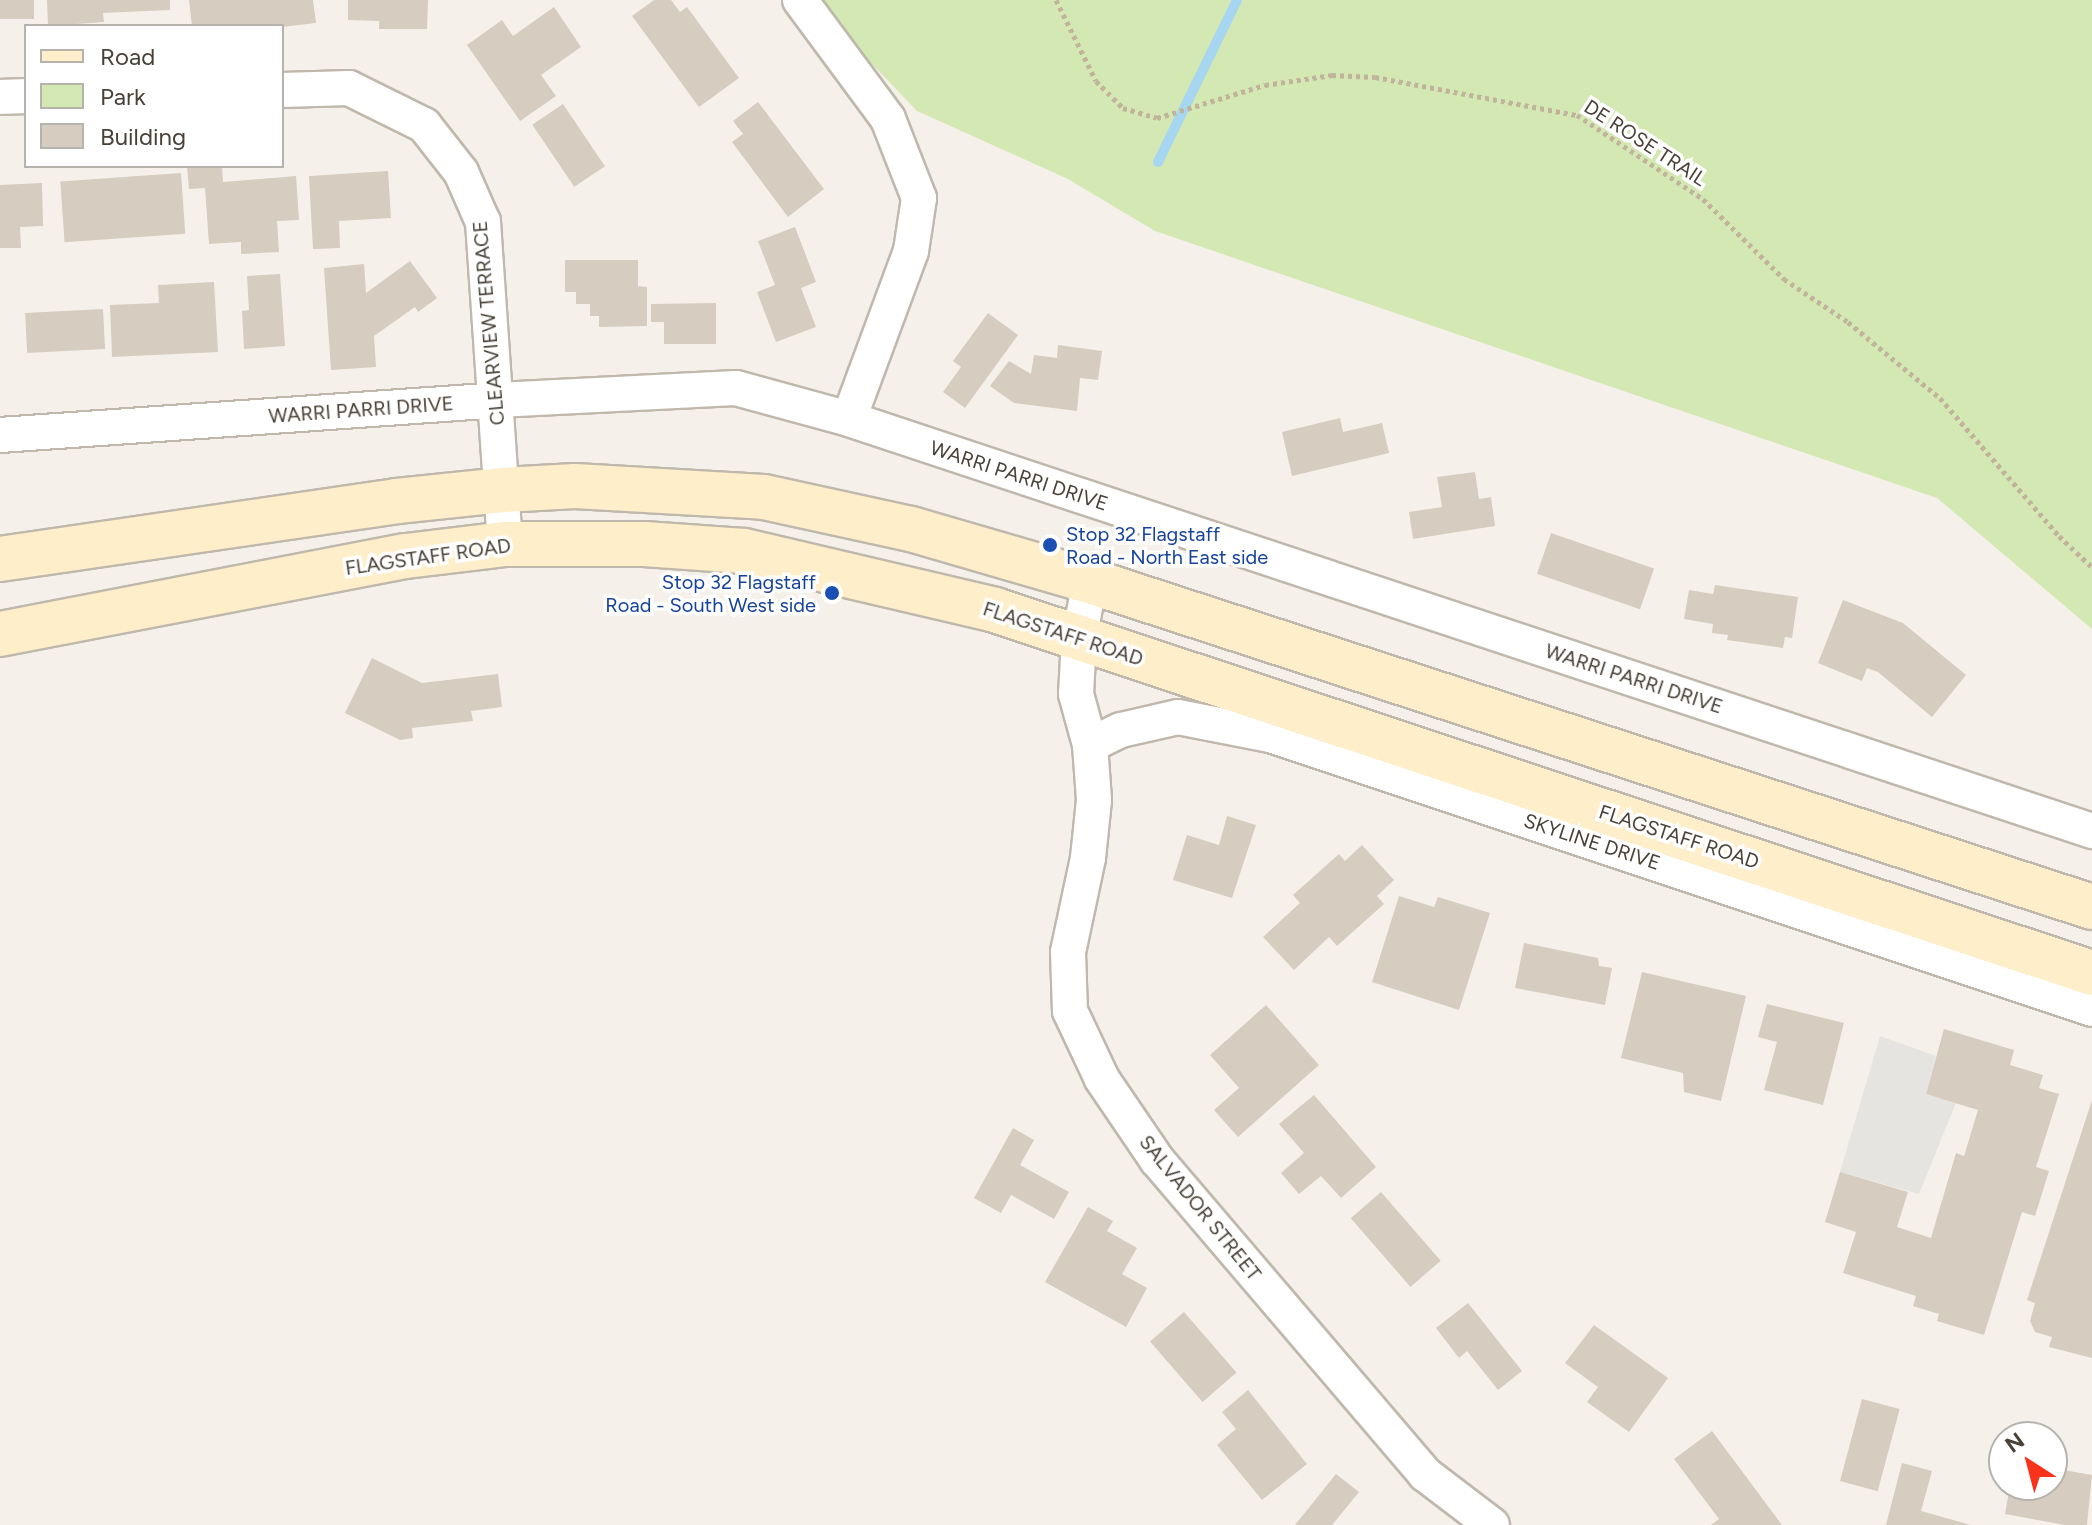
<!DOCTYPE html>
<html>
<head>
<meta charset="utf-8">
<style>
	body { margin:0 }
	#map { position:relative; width:2092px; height:1525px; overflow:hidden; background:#f5f1ea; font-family:Figtree,sans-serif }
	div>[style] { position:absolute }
	.green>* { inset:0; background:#d3e8b3 }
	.parking>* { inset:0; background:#e6e4e1 }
	.stream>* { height:10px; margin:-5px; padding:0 5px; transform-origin:5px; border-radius:5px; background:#a7d6f1 }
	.building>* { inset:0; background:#d6ccbf; transform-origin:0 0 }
	.path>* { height:5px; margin-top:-2.5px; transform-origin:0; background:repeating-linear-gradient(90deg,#c2b39d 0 4px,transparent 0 8px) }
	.roads { filter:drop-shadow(2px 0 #c0b8ac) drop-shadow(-2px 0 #c0b8ac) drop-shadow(0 2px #c0b8ac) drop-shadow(0 -2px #c0b8ac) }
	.minor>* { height:34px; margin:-17px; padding:0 17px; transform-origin:17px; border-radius:17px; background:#fff }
	.secondary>* { height:44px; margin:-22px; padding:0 22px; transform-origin:22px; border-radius:22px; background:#feefca }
	.dots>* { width:22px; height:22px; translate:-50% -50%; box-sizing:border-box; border:4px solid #fff; border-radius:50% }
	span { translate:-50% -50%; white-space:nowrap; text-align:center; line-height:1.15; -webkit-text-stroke:7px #fff; paint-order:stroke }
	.street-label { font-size:20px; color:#494138 }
	.transit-label { font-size:20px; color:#164399 }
	.left { translate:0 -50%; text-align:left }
	.right { translate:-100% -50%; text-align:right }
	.legend { position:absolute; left:24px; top:24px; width:260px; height:144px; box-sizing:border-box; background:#fff; border:2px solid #b6b3af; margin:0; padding:10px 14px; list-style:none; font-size:24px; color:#494138 }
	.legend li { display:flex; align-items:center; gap:16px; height:40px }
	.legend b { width:40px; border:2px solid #b6b3af }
	.north { position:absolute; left:1988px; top:1421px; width:80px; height:80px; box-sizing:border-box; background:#fff; border:2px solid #b6b3af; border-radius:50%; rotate:324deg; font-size:22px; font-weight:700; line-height:32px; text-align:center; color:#494138 }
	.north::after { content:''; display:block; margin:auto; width:28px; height:36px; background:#f9321c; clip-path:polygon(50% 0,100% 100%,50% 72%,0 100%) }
</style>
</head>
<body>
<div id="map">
	<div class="green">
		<div style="clip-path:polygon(811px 0,2092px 0,2092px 629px,1937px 498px,1155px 231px,1068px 179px,917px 111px)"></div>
	</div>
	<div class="parking">
		<div style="clip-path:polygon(1880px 1036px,1936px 1056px,1926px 1094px,1956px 1103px,1919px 1194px,1840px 1172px)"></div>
	</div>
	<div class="stream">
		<div style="left:1158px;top:162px;width:180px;rotate:-64deg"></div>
	</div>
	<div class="building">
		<div style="left:0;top:0;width:34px;height:19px"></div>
		<div style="clip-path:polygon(47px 0,170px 0,170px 10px,103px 13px,104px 22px,48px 26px)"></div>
		<div style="clip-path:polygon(189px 0,313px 0,316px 23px,282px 27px,192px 26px)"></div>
		<div style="clip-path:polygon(348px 0,428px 0,427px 29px,379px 29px,379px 21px,348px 20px)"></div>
		<div style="clip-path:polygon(654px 0,671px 0,680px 12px,687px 7px,739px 78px,699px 107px,632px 16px)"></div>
		<div style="clip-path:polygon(554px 7px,581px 47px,541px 75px,556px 96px,520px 121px,467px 45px,502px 20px,513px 36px)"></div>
		<div style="clip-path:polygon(758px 102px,824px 189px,788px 217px,732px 142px,743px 134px,733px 121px)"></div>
		<div style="left:563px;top:104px;width:75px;height:37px;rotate:56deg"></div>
		<div style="clip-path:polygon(187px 166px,222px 166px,223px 182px,296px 176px,299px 220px,277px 221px,279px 252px,241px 254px,241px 242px,209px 244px,205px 188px,189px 189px)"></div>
		<div style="clip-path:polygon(388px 171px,391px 218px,339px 221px,340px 248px,313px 249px,309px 176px)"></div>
		<div style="left:181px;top:173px;width:61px;height:121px;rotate:86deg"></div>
		<div style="clip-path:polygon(42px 183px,43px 226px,20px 227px,21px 248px,0 248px,0 185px)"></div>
		<div style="clip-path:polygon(795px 227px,816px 282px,801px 288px,816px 327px,776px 342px,757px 292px,775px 285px,758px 241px)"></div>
		<div style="clip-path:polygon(565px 260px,638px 260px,638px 286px,647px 287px,647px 326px,599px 327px,599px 316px,590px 316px,590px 304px,576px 304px,576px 292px,565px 292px)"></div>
		<div style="clip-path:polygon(410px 261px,437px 298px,418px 312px,415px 307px,374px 336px,376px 367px,331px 370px,324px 268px,364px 264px,366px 293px)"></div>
		<div style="clip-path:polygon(280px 274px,285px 346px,244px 349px,242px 311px,249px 310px,247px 276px)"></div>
		<div style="clip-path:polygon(214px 282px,218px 352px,112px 357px,110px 305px,159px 303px,158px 285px)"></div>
		<div style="clip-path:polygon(716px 303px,716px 344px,664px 344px,664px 322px,651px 322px,651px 304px)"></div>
		<div style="left:103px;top:309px;width:40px;height:78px;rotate:87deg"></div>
		<div style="clip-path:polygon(988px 313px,1018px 335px,965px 408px,943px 392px,961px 367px,953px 361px)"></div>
		<div style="clip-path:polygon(1058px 345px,1102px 351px,1098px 380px,1080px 378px,1077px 411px,1014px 403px,990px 386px,1009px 361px,1031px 374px,1034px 355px,1057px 358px)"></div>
		<div style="clip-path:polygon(1340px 418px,1343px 432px,1382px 423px,1389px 453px,1292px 476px,1282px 432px)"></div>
		<div style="clip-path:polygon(1475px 472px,1479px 499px,1491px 497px,1495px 526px,1413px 539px,1409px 512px,1442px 507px,1437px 477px)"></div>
		<div style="left:1551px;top:533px;width:109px;height:43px;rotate:19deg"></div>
		<div style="clip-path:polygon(1715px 585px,1798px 597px,1792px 638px,1785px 637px,1783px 648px,1727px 640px,1728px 635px,1712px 633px,1713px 624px,1684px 619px,1689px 590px,1713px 594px)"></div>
		<div style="clip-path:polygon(1843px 600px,1903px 623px,1966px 675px,1932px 717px,1878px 672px,1867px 668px,1862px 681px,1818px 663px)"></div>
		<div style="clip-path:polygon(372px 658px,422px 683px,498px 674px,502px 707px,471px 711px,473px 721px,412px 728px,413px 738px,400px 740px,345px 713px)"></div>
		<div style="clip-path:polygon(1227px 816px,1256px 825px,1232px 898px,1173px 880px,1187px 835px,1219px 845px)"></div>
		<div style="clip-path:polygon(1362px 845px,1394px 880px,1377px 896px,1384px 904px,1337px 946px,1329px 937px,1294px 970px,1263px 937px,1300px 903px,1293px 895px,1339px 854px,1345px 861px)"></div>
		<div style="clip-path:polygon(1399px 896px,1434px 907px,1438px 897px,1490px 913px,1459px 1010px,1372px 982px)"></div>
		<div style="clip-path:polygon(1524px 943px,1598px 958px,1599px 966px,1612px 968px,1605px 1005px,1515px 988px)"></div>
		<div style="clip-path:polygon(1642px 972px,1746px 996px,1721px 1101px,1684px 1092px,1683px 1073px,1621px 1058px)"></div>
		<div style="clip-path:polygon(1767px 1004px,1844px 1023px,1823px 1105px,1764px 1090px,1777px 1042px,1758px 1037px)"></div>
		<div style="clip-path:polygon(1266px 1005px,1319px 1065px,1238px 1137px,1214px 1110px,1239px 1088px,1210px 1055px)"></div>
		<div style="clip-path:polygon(1944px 1029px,2014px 1050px,2010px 1065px,2043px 1075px,2039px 1088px,2059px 1094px,2036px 1167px,2049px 1171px,2035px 1216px,2022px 1212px,1984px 1335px,1937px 1321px,1939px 1314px,1913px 1306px,1916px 1296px,1843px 1273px,1856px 1232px,1825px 1222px,1840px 1172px,1908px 1192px,1897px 1227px,1931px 1238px,1956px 1153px,1964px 1156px,1978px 1110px,1926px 1094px)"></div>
		<div style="clip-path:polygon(1314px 1095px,1376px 1167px,1341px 1198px,1321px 1176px,1299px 1194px,1281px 1173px,1304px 1153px,1279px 1124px)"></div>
		<div style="clip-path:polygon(2092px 1100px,2092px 1358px,2049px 1347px,2052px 1337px,2035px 1332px,2030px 1321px,2035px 1303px,2027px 1300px)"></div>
		<div style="clip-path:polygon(1013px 1128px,1034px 1140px,1020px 1165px,1069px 1192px,1054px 1219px,1011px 1195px,1001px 1213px,974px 1198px)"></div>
		<div style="left:1381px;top:1192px;width:91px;height:40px;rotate:49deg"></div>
		<div style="clip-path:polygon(1088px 1207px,1113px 1221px,1107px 1231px,1137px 1248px,1122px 1274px,1147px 1288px,1126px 1327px,1045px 1282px)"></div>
		<div style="clip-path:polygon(1468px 1303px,1522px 1371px,1498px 1390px,1467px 1351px,1459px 1358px,1436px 1328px)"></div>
		<div style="left:1184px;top:1312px;width:80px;height:45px;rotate:49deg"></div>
		<div style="clip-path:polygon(1594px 1325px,1668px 1378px,1629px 1432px,1587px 1402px,1598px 1387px,1565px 1363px)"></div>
		<div style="clip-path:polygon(1248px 1390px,1307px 1464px,1262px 1500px,1217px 1445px,1236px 1429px,1222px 1412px)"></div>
		<div style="left:1862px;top:1399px;width:39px;height:85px;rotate:15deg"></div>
		<div style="clip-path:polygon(1712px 1431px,1782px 1525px,1711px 1525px,1719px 1519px,1674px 1459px)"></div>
		<div style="clip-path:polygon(1902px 1463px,1932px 1471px,1921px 1511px,1971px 1525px,1886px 1525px)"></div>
		<div style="clip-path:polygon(2052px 1468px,2092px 1475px,2087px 1525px,2065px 1525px,2005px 1514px,2010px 1485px,2052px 1485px)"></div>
		<div style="clip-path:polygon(1336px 1474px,1359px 1492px,1332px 1525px,1295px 1525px)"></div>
	</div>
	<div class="path">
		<div style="left:1056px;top:0;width:90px;rotate:63.7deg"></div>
		<div style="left:1096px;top:81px;width:38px;rotate:45deg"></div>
		<div style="left:1123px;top:108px;width:35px;rotate:16deg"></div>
		<div style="left:1157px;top:118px;width:113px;rotate:-17deg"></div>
		<div style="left:1265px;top:85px;width:68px;rotate:-8.5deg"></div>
		<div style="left:1332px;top:75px;width:43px;rotate:2.7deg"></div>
		<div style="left:1375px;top:77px;width:206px;rotate:10.7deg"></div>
		<div style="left:1577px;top:115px;width:151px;rotate:33.7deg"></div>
		<div style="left:1703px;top:199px;width:114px;rotate:44.6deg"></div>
		<div style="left:1784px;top:279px;width:77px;rotate:33.9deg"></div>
		<div style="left:1848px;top:322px;width:119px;rotate:39.6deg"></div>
		<div style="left:1940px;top:398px;width:182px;rotate:49.2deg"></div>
		<div style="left:2059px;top:536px;width:45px;rotate:43.2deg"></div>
	</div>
	<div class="roads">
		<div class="minor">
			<div style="left:800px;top:0;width:148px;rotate:53.5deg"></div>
			<div style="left:888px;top:119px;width:85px;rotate:68.6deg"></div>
			<div style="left:919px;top:198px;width:54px;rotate:98.6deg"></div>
			<div style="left:911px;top:251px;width:179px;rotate:110.3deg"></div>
			<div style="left:282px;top:90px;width:67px;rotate:-1.7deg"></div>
			<div style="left:349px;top:88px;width:84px;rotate:26.3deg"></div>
			<div style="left:424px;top:125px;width:60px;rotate:51.8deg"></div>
			<div style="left:461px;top:172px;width:55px;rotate:66.3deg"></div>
			<div style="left:483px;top:222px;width:323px;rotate:86.1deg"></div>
			<div style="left:0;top:97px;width:26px;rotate:-2deg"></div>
			<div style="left:0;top:435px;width:498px;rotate:-4deg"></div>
			<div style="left:497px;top:400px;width:239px;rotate:-2.9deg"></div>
			<div style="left:736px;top:388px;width:117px;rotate:15.3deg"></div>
			<div style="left:849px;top:419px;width:1310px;rotate:18.34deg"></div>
			<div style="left:1090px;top:581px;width:59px;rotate:100.7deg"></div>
			<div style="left:1079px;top:639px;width:55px;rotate:93.1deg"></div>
			<div style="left:1076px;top:694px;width:53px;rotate:74.6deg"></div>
			<div style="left:1090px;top:745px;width:55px;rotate:85.8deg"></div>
			<div style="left:1094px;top:800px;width:58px;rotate:95.9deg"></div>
			<div style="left:1088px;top:858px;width:96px;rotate:102deg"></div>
			<div style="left:1068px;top:952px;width:59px;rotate:88.1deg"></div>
			<div style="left:1070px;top:1011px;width:75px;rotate:64.8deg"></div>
			<div style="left:1102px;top:1079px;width:98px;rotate:55.8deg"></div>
			<div style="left:1157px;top:1160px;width:413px;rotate:49.5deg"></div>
			<div style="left:1425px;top:1474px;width:84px;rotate:37.3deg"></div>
			<div style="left:1090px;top:745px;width:34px;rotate:-26deg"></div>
			<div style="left:1121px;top:730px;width:58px;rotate:-12.8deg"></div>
			<div style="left:1178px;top:717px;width:94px;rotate:11.1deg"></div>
			<div style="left:1270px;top:735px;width:866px;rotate:18.43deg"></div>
		</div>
		<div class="secondary">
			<div style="left:0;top:559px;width:401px;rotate:-8.3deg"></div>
			<div style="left:397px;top:501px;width:107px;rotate:-5.9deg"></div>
			<div style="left:503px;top:490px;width:72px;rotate:-3.2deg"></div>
			<div style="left:575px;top:486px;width:189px;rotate:3.3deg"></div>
			<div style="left:764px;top:497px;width:150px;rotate:12.3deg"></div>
			<div style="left:911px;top:529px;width:186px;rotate:16.2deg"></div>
			<div style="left:1090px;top:581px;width:1054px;rotate:18.02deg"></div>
			<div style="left:0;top:634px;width:413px;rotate:-10.9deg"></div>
			<div style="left:406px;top:556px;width:100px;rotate:-6.9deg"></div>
			<div style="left:505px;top:544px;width:139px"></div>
			<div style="left:644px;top:544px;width:100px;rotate:4deg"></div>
			<div style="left:744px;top:551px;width:258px;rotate:13.2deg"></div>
			<div style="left:995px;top:610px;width:1155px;rotate:18.31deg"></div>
		</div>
	</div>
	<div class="dots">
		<div style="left:1050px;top:545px;background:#1a4fb4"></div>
		<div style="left:832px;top:593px;background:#1a4fb4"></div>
	</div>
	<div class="street-label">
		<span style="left:1645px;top:143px;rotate:33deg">DE ROSE TRAIL</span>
		<span style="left:489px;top:323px;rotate:-95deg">CLEARVIEW TERRACE</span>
		<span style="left:361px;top:410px;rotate:-4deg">WARRI PARRI DRIVE</span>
		<span style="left:1019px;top:476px;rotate:18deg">WARRI PARRI DRIVE</span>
		<span style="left:428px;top:557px;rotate:-8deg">FLAGSTAFF ROAD</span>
		<span style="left:1063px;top:634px;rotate:18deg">FLAGSTAFF ROAD</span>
		<span style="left:1634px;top:679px;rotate:18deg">WARRI PARRI DRIVE</span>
		<span style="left:1679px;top:837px;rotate:18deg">FLAGSTAFF ROAD</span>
		<span style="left:1592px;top:842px;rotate:18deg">SKYLINE DRIVE</span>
		<span style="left:1200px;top:1208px;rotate:51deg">SALVADOR STREET</span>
	</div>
	<div class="transit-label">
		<span class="left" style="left:1066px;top:546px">Stop 32 Flagstaff<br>Road - North East side</span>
		<span class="right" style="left:816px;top:594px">Stop 32 Flagstaff<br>Road - South West side</span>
	</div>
	<ul class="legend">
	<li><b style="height:10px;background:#feefca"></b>Road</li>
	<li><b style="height:22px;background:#d3e8b3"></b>Park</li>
	<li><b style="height:22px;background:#d6ccbf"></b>Building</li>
	</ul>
	<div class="north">N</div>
</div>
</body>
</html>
